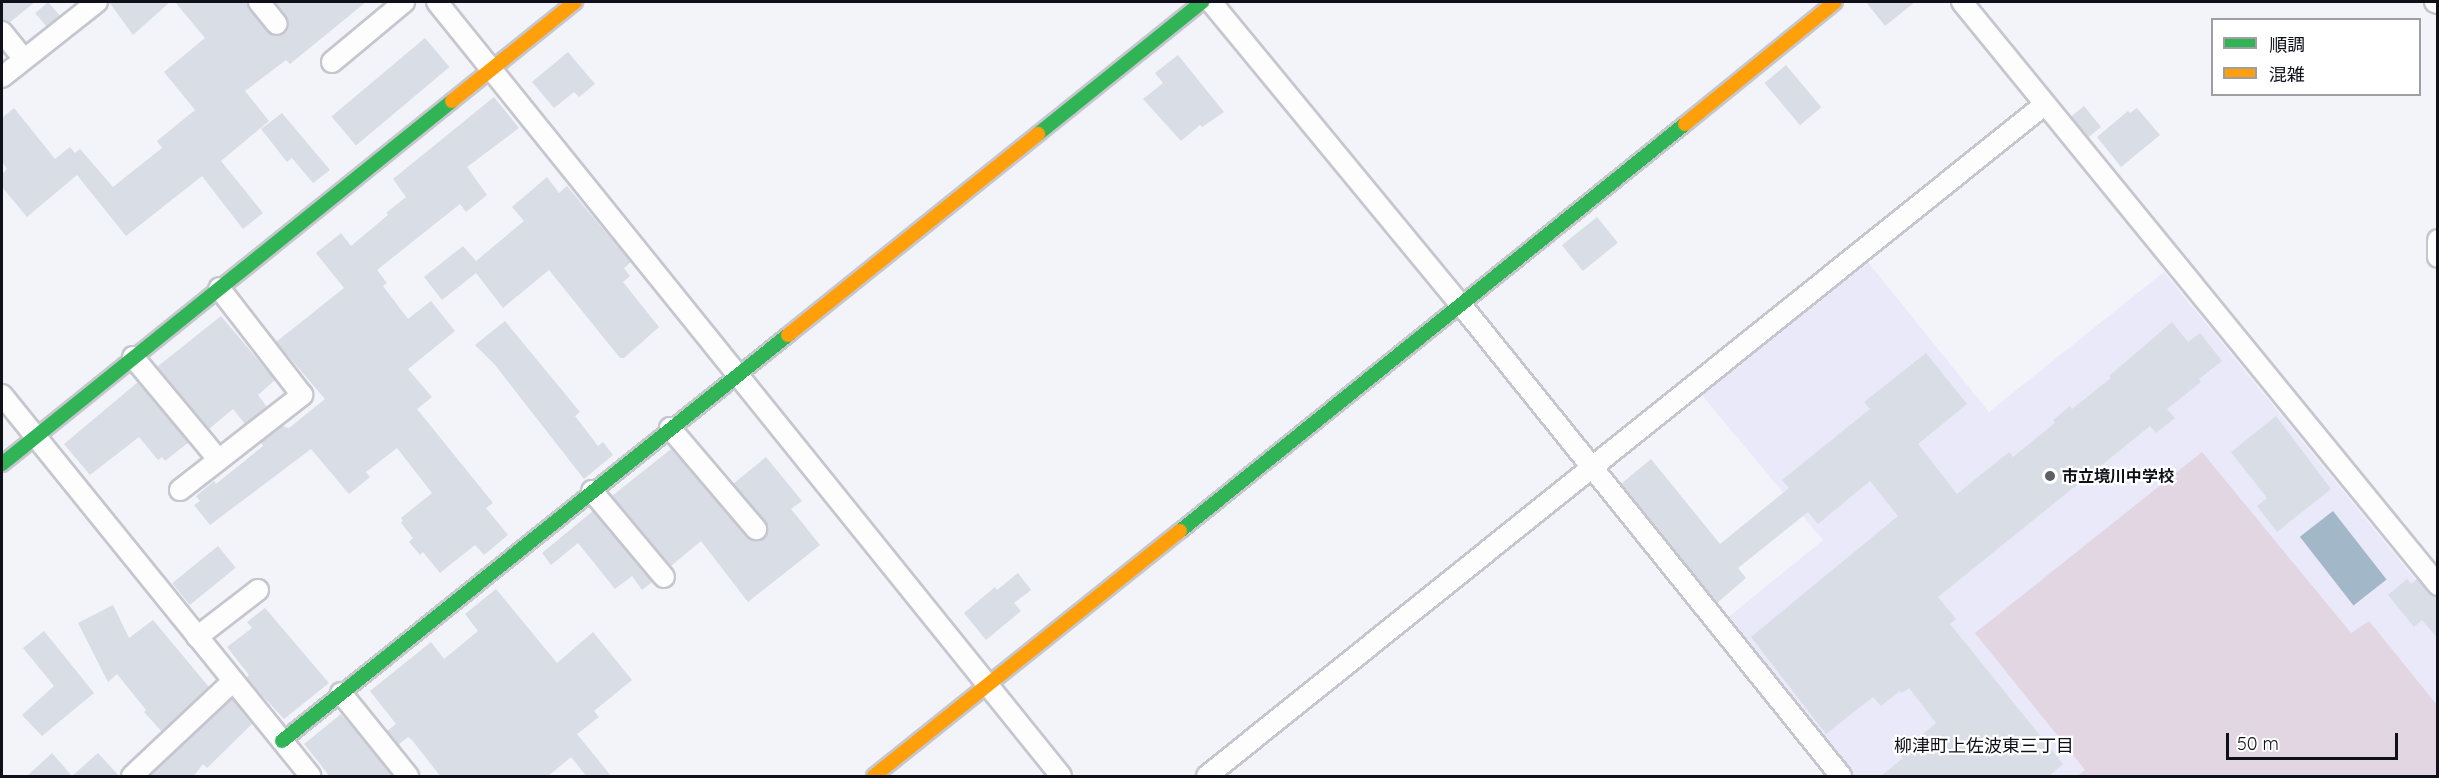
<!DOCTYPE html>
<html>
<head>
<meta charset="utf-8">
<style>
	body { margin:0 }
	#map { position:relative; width:2439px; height:778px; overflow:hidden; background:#f3f3fa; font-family:Quicksand,"Noto Sans JP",sans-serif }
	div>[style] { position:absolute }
	.built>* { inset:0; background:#eae9f9 }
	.green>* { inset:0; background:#e2d6e2 }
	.water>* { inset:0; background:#a2b8c8; transform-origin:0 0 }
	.building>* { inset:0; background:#d9dde5; transform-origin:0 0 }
	.roads { filter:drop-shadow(2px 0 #c6c6cf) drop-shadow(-2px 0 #c6c6cf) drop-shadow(0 2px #c6c6cf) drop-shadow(0 -2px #c6c6cf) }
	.street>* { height:20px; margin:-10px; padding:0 10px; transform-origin:10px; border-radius:10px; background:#fdfdfe }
	.fast>* { height:14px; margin:-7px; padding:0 7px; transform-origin:7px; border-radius:7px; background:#30b455 }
	.slow>* { height:14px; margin:-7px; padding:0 7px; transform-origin:7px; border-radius:7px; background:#ff9f0a }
	.dots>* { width:16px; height:16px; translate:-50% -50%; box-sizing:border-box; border:3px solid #fff; border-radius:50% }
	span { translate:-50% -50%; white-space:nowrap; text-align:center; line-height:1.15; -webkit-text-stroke:4.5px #fff; paint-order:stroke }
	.poi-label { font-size:16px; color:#10101a; font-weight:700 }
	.left { translate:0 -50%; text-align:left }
	.neighbourhood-label { font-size:18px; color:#10101a }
	.frame { position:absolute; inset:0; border:3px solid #10101a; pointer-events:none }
	.legend { position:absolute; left:2211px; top:18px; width:210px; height:78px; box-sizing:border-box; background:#fff; border:2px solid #9f9fa3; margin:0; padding:8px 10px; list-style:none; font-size:18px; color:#10101a }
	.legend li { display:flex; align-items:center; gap:12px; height:30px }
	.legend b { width:30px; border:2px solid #9f9fa3 }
	.scale { position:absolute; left:2226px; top:733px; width:172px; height:27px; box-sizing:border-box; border:3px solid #10101a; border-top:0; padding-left:8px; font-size:18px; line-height:21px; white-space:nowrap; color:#10101a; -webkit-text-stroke:4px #fff; paint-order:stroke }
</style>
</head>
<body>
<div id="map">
	<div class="built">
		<div style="clip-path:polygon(1867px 261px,1989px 412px,2164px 272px,2437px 606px,2437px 776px,1855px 776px,1726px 619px,1823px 540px,1699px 392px)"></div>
	</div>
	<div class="green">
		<div style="clip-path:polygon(2202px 452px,2351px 633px,2369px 621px,2437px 705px,2437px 776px,2077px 776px,2085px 770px,1975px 633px)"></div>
	</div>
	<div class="water">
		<div style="left:2333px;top:511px;width:87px;height:42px;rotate:52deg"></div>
	</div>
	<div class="building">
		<div style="clip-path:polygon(2px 2px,35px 2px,9px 23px,2px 20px)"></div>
		<div style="left:48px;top:2px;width:18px;height:17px;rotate:49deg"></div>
		<div style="clip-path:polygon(109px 2px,170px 2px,133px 35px)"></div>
		<div style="clip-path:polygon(175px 2px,247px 2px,250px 10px,268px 32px,278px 36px,285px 33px,289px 23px,274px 2px,366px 2px,290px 64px,286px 60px,245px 91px,269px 121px,221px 161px,263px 213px,243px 229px,202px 176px,126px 236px,77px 175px,27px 217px,2px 187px,2px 174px,7px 169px,2px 162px,2px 118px,14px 108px,55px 159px,70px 147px,75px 153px,80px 149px,113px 187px,162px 148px,157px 141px,195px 110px,164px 72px,205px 38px)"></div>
		<div style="clip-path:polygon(1866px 2px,1915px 2px,1885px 26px)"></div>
		<div style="left:425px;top:38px;width:38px;height:122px;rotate:50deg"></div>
		<div style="clip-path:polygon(568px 52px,595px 84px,579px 97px,574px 92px,554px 108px,532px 82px)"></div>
		<div style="clip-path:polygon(1178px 55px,1224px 112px,1202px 127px,1200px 125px,1181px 141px,1143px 99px,1163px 83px,1155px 73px)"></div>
		<div style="left:1786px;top:65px;width:55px;height:28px;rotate:50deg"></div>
		<div style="clip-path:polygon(494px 97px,519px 128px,467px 167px,487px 195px,466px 212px,460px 204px,377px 270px,387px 283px,383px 286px,408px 319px,431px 301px,455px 331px,408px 369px,432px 397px,417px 409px,493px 503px,486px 508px,508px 535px,484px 555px,475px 545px,440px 573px,423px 552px,420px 555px,409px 542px,413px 538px,401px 523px,403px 521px,401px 518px,432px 493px,397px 448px,366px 472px,370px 477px,349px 494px,311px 449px,210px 525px,194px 505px,200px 501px,196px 496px,214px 481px,216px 484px,263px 446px,261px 442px,282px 426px,289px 428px,325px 399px,276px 342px,344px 288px,316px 253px,341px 233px,351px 246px,388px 215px,386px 213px,406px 197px,393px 179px)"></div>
		<div style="left:2084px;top:106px;width:27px;height:17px;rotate:51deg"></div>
		<div style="clip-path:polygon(2137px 108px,2160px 135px,2121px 167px,2097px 137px,2128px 111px,2130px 113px)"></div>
		<div style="clip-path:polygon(282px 113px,330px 170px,313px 183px,292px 158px,287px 162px,261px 129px)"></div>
		<div style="clip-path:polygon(547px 177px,559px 193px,567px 186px,631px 262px,624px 268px,630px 276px,623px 282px,659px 327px,624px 358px,620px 358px,549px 270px,503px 308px,476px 273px,442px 300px,424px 277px,463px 246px,476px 261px,524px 221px,512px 207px)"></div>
		<div style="left:1597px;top:217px;width:33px;height:45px;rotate:51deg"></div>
		<div style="clip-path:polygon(221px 316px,275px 380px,258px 395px,267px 407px,245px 424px,233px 409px,209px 429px,157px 367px)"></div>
		<div style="clip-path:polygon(505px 321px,580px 412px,575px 416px,598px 446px,603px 442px,613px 455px,584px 479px,495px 365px,475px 345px)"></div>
		<div style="clip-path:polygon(2172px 322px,2188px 342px,2200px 333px,2222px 361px,2199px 379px,2201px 382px,2167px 409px,2175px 418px,2156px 433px,2150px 426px,1938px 597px,1956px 619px,1950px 624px,2063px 764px,2048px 777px,1880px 777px,1903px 758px,1899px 754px,1936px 723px,1909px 688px,1902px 693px,1900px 691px,1881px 706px,1873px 697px,1826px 734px,1751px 637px,1898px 516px,1870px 481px,1818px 524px,1808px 512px,1738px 568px,1746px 578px,1717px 603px,1621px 484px,1651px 459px,1720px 544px,1789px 488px,1782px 480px,1870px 409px,1864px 402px,1926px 353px,1967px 404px,1918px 444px,1957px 494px,2009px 452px,2013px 457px,2055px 423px,2053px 420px,2070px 406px,2072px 409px,2111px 378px,2109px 376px)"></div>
		<div style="clip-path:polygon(138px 382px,189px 442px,165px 461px,162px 457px,158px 460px,139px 437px,90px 475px,64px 444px)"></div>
		<div style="clip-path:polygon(2276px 416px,2331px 489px,2277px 532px,2257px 506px,2267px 498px,2231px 452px)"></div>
		<div style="clip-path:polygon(671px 449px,753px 540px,764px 538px,768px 526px,733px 484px,766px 457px,802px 501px,791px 509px,820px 545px,748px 602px,701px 541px,671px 566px,612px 496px)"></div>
		<div style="clip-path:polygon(593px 511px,652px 582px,642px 590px,632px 576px,615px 589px,578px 543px,551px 565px,542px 553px)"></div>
		<div style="left:218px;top:546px;width:28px;height:59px;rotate:51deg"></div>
		<div style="clip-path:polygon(1018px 573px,1031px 590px,1014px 603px,1021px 611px,986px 640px,964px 613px,995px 587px,997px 590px)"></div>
		<div style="clip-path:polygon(2407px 579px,2411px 584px,2417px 579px,2429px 593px,2438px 597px,2438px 639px,2422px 620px,2414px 627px,2388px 595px)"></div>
		<div style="clip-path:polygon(496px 589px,557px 663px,593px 632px,632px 680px,594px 711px,599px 717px,577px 734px,612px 777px,587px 777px,571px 757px,547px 777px,441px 777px,412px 740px,408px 737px,398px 745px,387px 731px,396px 724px,370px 691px,431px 642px,444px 659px,478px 631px,465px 614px)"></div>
		<div style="clip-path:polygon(113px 605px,129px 638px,153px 620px,209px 687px,162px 732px,144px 712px,146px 710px,117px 674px,108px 682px,78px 623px)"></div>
		<div style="clip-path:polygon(265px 608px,329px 683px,284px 719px,246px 678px,249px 675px,227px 647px,252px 628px,247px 622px)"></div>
		<div style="clip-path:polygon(44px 631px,94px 693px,42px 736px,22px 715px,54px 686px,23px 648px)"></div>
		<div style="clip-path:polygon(232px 698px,252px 724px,207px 768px,203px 764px,193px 777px,149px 777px)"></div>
		<div style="clip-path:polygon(341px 714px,359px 735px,393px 777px,330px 777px,320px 764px,304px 744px)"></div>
		<div style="clip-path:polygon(52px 753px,72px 776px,98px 753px,120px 777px,26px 777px)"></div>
	</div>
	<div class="roads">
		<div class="street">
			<div style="left:259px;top:2px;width:28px;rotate:51deg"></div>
			<div style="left:437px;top:2px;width:994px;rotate:51.12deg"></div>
			<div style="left:1211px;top:2px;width:394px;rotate:50.5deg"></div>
			<div style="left:1462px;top:306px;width:604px;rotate:51.12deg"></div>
			<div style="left:1962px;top:2px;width:753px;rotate:50.77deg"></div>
			<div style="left:2435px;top:2px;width:3px;rotate:18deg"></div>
			<div style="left:2px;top:32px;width:35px;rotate:51deg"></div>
			<div style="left:332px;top:62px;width:94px;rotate:-39.8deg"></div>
			<div style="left:2px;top:77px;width:121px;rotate:-38.3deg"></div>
			<div style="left:2438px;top:240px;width:17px;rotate:90deg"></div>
			<div style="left:133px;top:357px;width:133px;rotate:50.2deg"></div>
			<div style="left:2px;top:395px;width:490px;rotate:51deg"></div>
			<div style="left:670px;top:428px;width:133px;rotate:49.6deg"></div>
			<div style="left:180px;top:490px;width:155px;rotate:-37.9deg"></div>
			<div style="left:302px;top:395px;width:135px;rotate:-127.8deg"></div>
			<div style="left:592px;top:491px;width:112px;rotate:50.1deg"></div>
			<div style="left:197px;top:637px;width:77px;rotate:-37.6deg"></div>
			<div style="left:341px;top:693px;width:107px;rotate:51.1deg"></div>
			<div style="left:132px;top:776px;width:139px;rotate:-43.2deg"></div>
			<div style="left:1207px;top:776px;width:1073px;rotate:-38.72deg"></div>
		</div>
		<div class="fast">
			<div style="left:1038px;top:134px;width:211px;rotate:-38.8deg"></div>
			<div style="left:2px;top:464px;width:578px;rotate:-38.89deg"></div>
			<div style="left:1180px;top:531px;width:649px;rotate:-38.87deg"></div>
			<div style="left:282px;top:741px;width:649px;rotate:-38.74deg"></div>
		</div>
		<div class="slow">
			<div style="left:452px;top:101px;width:158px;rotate:-38.8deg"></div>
			<div style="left:1685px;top:124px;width:193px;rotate:-39.1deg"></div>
			<div style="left:788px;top:335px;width:321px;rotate:-38.8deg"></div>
			<div style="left:874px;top:776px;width:392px;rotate:-38.7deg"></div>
		</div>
	</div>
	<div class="dots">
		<div style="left:2050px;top:476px;background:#5f5f68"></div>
	</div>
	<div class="poi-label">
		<span class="left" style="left:2062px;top:476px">市立境川中学校</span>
	</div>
	<div class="neighbourhood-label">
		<span style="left:1984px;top:746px">柳津町上佐波東三丁目</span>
	</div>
	<div class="frame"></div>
	<ul class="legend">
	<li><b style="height:8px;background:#30b455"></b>順調</li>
	<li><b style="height:8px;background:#ff9f0a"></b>混雑</li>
	</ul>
	<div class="scale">50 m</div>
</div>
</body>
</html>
